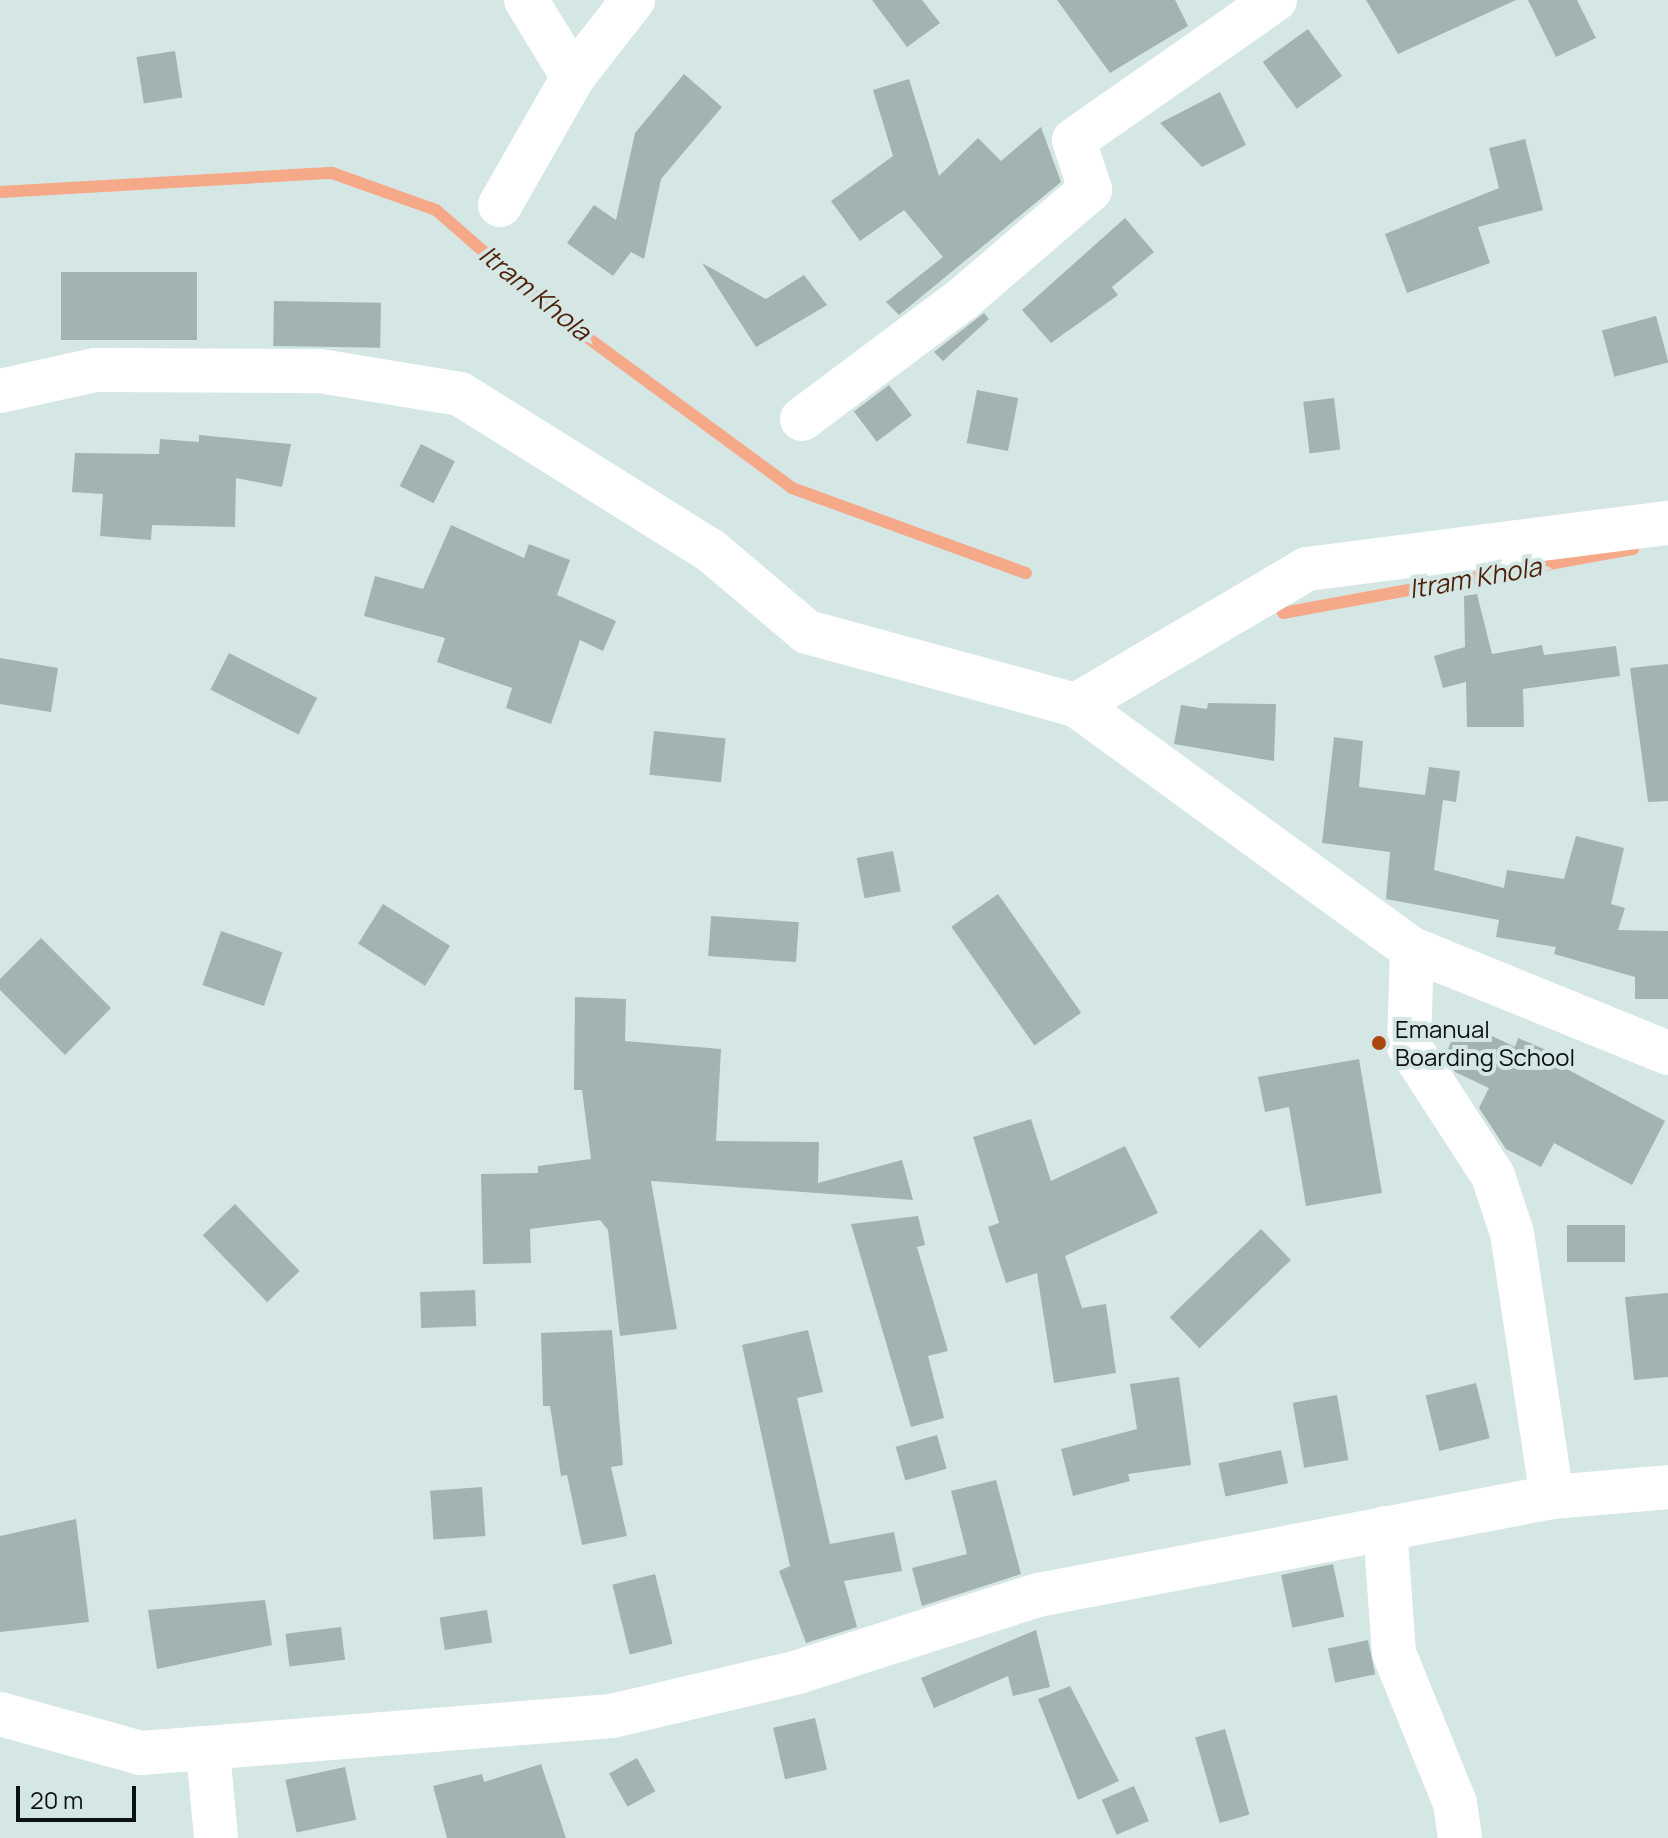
<!DOCTYPE html>
<html>
<head>
<meta charset="utf-8">
<style>
	body { margin:0 }
	#map { position:relative; width:1668px; height:1838px; overflow:hidden; background:#d5e7e5; font-family:Manrope,sans-serif }
	div>[style] { position:absolute }
	.stream>* { height:12px; margin:-6px; padding:0 6px; transform-origin:6px; border-radius:6px; background:#f5a988 }
	.building>* { inset:0; background:#a3b3b1; transform-origin:0 0 }
	.minor>* { height:44px; margin:-22px; padding:0 22px; transform-origin:22px; border-radius:22px; background:#fff }
	.dots>* { width:22px; height:22px; translate:-50% -50%; box-sizing:border-box; border:4px solid #d5e7e5; border-radius:50% }
	span { translate:-50% -50%; white-space:nowrap; text-align:center; line-height:1.15; -webkit-text-stroke:8px #d5e7e5; paint-order:stroke }
	.poi-label { font-size:24px; color:#0c1211 }
	.left { translate:0 -50%; text-align:left }
	.water-label { font-size:26px; color:#4e1f07; font-style:italic }
	.scale { position:absolute; left:16px; top:1786px; width:120px; height:36px; box-sizing:border-box; border:4px solid #0c1211; border-top:0; padding-left:10px; font-size:24px; line-height:28px; white-space:nowrap; color:#0c1211; -webkit-text-stroke:6px #d5e7e5; paint-order:stroke }
</style>
</head>
<body>
<div id="map">
	<div class="stream">
		<div style="left:0;top:192px;width:333px;rotate:-3.3deg"></div>
		<div style="left:332px;top:173px;width:110px;rotate:19.6deg"></div>
		<div style="left:436px;top:210px;width:157px;rotate:41.1deg"></div>
		<div style="left:554px;top:313px;width:295px;rotate:36.3deg"></div>
		<div style="left:792px;top:488px;width:249px;rotate:20deg"></div>
		<div style="left:1283px;top:613px;width:356px;rotate:-10.4deg"></div>
	</div>
	<div class="building">
		<div style="clip-path:polygon(872px 0,922px 0,940px 23px,907px 47px)"></div>
		<div style="clip-path:polygon(1057px 0,1175px 0,1188px 26px,1110px 73px)"></div>
		<div style="clip-path:polygon(1366px 0,1516px 0,1398px 54px)"></div>
		<div style="clip-path:polygon(1528px 0,1577px 0,1596px 38px,1556px 57px)"></div>
		<div style="left:1308px;top:29px;width:58px;height:56px;rotate:54deg"></div>
		<div style="left:175px;top:51px;width:47px;height:39px;rotate:81deg"></div>
		<div style="clip-path:polygon(684px 74px,722px 107px,661px 179px,644px 259px,631px 252px,613px 276px,567px 243px,594px 205px,616px 220px,635px 133px)"></div>
		<div style="clip-path:polygon(909px 79px,939px 176px,978px 138px,1001px 161px,1041px 127px,1061px 182px,899px 315px,886px 302px,943px 257px,904px 210px,860px 241px,831px 201px,893px 156px,873px 90px)"></div>
		<div style="clip-path:polygon(1220px 92px,1246px 145px,1202px 167px,1160px 123px)"></div>
		<div style="clip-path:polygon(1525px 139px,1543px 210px,1478px 227px,1490px 263px,1407px 293px,1385px 234px,1499px 188px,1489px 148px)"></div>
		<div style="clip-path:polygon(1125px 218px,1154px 252px,1112px 287px,1118px 295px,1051px 343px,1022px 310px)"></div>
		<div style="clip-path:polygon(702px 263px,766px 299px,804px 275px,827px 305px,756px 347px)"></div>
		<div style="left:197px;top:272px;width:68px;height:136px;rotate:90deg"></div>
		<div style="left:274px;top:301px;width:107px;height:45px;rotate:1deg"></div>
		<div style="clip-path:polygon(984px 313px,989px 319px,943px 361px,934px 352px)"></div>
		<div style="left:1656px;top:316px;width:48px;height:56px;rotate:75deg"></div>
		<div style="left:889px;top:385px;width:38px;height:44px;rotate:53deg"></div>
		<div style="left:977px;top:390px;width:42px;height:54px;rotate:11deg"></div>
		<div style="left:1334px;top:398px;width:52px;height:31px;rotate:83deg"></div>
		<div style="clip-path:polygon(199px 435px,291px 444px,282px 487px,236px 478px,235px 527px,152px 525px,151px 540px,100px 536px,103px 494px,72px 492px,75px 453px,159px 454px,160px 439px,199px 442px)"></div>
		<div style="left:421px;top:444px;width:38px;height:47px;rotate:27deg"></div>
		<div style="clip-path:polygon(451px 525px,524px 558px,529px 544px,570px 560px,557px 595px,616px 621px,603px 651px,580px 640px,551px 724px,506px 708px,512px 688px,437px 662px,445px 638px,364px 616px,375px 576px,423px 589px)"></div>
		<div style="clip-path:polygon(1477px 594px,1492px 654px,1542px 645px,1544px 655px,1616px 646px,1620px 676px,1523px 689px,1524px 727px,1467px 727px,1466px 682px,1443px 688px,1434px 656px,1465px 647px,1464px 596px)"></div>
		<div style="left:229px;top:653px;width:99px;height:41px;rotate:27deg"></div>
		<div style="clip-path:polygon(0 658px,58px 668px,51px 712px,0 704px)"></div>
		<div style="clip-path:polygon(1668px 664px,1668px 801px,1648px 802px,1630px 668px)"></div>
		<div style="clip-path:polygon(1208px 703px,1276px 704px,1274px 761px,1174px 744px,1181px 705px,1207px 709px)"></div>
		<div style="left:654px;top:731px;width:72px;height:44px;rotate:6deg"></div>
		<div style="clip-path:polygon(1334px 737px,1363px 741px,1359px 787px,1425px 795px,1429px 767px,1460px 771px,1456px 802px,1443px 800px,1434px 870px,1504px 888px,1507px 870px,1564px 879px,1576px 836px,1624px 848px,1611px 904px,1625px 908px,1618px 930px,1668px 931px,1668px 999px,1635px 999px,1635px 977px,1554px 954px,1556px 947px,1496px 937px,1499px 920px,1386px 899px,1390px 852px,1322px 843px)"></div>
		<div style="left:893px;top:851px;width:41px;height:37px;rotate:79deg"></div>
		<div style="left:998px;top:894px;width:145px;height:57px;rotate:55deg"></div>
		<div style="left:383px;top:904px;width:79px;height:47px;rotate:32deg"></div>
		<div style="left:711px;top:916px;width:88px;height:40px;rotate:4deg"></div>
		<div style="left:221px;top:931px;width:65px;height:57px;rotate:19deg"></div>
		<div style="clip-path:polygon(41px 938px,111px 1008px,65px 1055px,0 990px,0 979px)"></div>
		<div style="clip-path:polygon(575px 997px,626px 999px,625px 1041px,721px 1049px,716px 1141px,819px 1142px,818px 1183px,902px 1160px,913px 1200px,651px 1181px,677px 1329px,620px 1336px,608px 1230px,600px 1220px,530px 1229px,531px 1263px,483px 1264px,481px 1174px,538px 1173px,538px 1166px,591px 1159px,582px 1090px,574px 1090px)"></div>
		<div style="clip-path:polygon(1461px 1021px,1515px 1047px,1518px 1038px,1567px 1059px,1563px 1067px,1665px 1121px,1632px 1185px,1554px 1143px,1541px 1167px,1506px 1149px,1479px 1108px,1489px 1088px,1455px 1072px,1445px 1055px)"></div>
		<div style="clip-path:polygon(1359px 1059px,1382px 1193px,1306px 1206px,1289px 1107px,1265px 1112px,1258px 1077px)"></div>
		<div style="clip-path:polygon(1031px 1119px,1051px 1181px,1125px 1146px,1158px 1213px,1065px 1256px,1082px 1308px,1106px 1304px,1116px 1373px,1054px 1383px,1037px 1273px,1006px 1283px,988px 1227px,999px 1223px,973px 1137px)"></div>
		<div style="left:235px;top:1204px;width:93px;height:45px;rotate:46deg"></div>
		<div style="clip-path:polygon(918px 1216px,925px 1245px,917px 1247px,948px 1351px,928px 1356px,944px 1418px,911px 1427px,851px 1224px)"></div>
		<div style="left:1567px;top:1225px;width:58px;height:37px"></div>
		<div style="left:1261px;top:1229px;width:43px;height:127px;rotate:46deg"></div>
		<div style="left:475px;top:1290px;width:36px;height:55px;rotate:88deg"></div>
		<div style="clip-path:polygon(1668px 1293px,1668px 1377px,1634px 1380px,1625px 1297px)"></div>
		<div style="clip-path:polygon(612px 1330px,623px 1465px,611px 1467px,627px 1536px,582px 1545px,567px 1475px,561px 1476px,550px 1406px,543px 1406px,541px 1333px)"></div>
		<div style="clip-path:polygon(808px 1330px,823px 1392px,797px 1398px,830px 1544px,894px 1532px,902px 1571px,844px 1581px,857px 1627px,806px 1643px,779px 1571px,790px 1566px,742px 1345px)"></div>
		<div style="clip-path:polygon(1179px 1377px,1191px 1465px,1128px 1474px,1130px 1481px,1073px 1496px,1061px 1449px,1137px 1429px,1130px 1384px)"></div>
		<div style="left:1476px;top:1383px;width:57px;height:52px;rotate:76deg"></div>
		<div style="left:1337px;top:1395px;width:66px;height:45px;rotate:80deg"></div>
		<div style="left:937px;top:1435px;width:35px;height:43px;rotate:74deg"></div>
		<div style="left:1281px;top:1450px;width:34px;height:64px;rotate:78deg"></div>
		<div style="clip-path:polygon(996px 1480px,1021px 1574px,922px 1606px,912px 1568px,967px 1554px,951px 1491px)"></div>
		<div style="left:482px;top:1487px;width:49px;height:52px;rotate:86deg"></div>
		<div style="clip-path:polygon(76px 1519px,89px 1622px,0 1632px,0 1536px)"></div>
		<div style="left:1333px;top:1564px;width:54px;height:53px;rotate:78deg"></div>
		<div style="left:655px;top:1574px;width:72px;height:44px;rotate:76deg"></div>
		<div style="clip-path:polygon(265px 1600px,272px 1645px,157px 1669px,148px 1610px)"></div>
		<div style="left:487px;top:1610px;width:33px;height:48px;rotate:81deg"></div>
		<div style="left:341px;top:1627px;width:33px;height:56px;rotate:83deg"></div>
		<div style="clip-path:polygon(1036px 1630px,1050px 1687px,1013px 1696px,1008px 1676px,934px 1708px,921px 1678px)"></div>
		<div style="left:1368px;top:1640px;width:35px;height:41px;rotate:78deg"></div>
		<div style="clip-path:polygon(1070px 1686px,1119px 1781px,1078px 1800px,1038px 1699px)"></div>
		<div style="left:815px;top:1718px;width:53px;height:43px;rotate:77deg"></div>
		<div style="left:1225px;top:1729px;width:89px;height:31px;rotate:74deg"></div>
		<div style="left:637px;top:1758px;width:38px;height:32px;rotate:61deg"></div>
		<div style="clip-path:polygon(541px 1764px,566px 1838px,447px 1838px,433px 1786px,482px 1774px,484px 1782px)"></div>
		<div style="left:345px;top:1767px;width:54px;height:61px;rotate:78deg"></div>
		<div style="left:1134px;top:1786px;width:38px;height:35px;rotate:67deg"></div>
	</div>
	<div class="minor">
		<div style="left:526px;top:0;width:90px;rotate:58.6deg"></div>
		<div style="left:500px;top:205px;width:147px;rotate:-60.3deg"></div>
		<div style="left:573px;top:77px;width:98px;rotate:-52.1deg"></div>
		<div style="left:0;top:391px;width:97px;rotate:-12.5deg"></div>
		<div style="left:95px;top:370px;width:225px;rotate:0.3deg"></div>
		<div style="left:320px;top:371px;width:142px;rotate:9.3deg"></div>
		<div style="left:460px;top:394px;width:295px;rotate:32deg"></div>
		<div style="left:710px;top:550px;width:127px;rotate:40.2deg"></div>
		<div style="left:807px;top:632px;width:279px;rotate:15.2deg"></div>
		<div style="left:1076px;top:705px;width:415px;rotate:36deg"></div>
		<div style="left:1412px;top:949px;width:276px;rotate:22.1deg"></div>
		<div style="left:802px;top:419px;width:204px;rotate:-36.8deg"></div>
		<div style="left:965px;top:297px;width:165px;rotate:-40.6deg"></div>
		<div style="left:1090px;top:190px;width:52px;rotate:-107.7deg"></div>
		<div style="left:1074px;top:140px;width:245px;rotate:-34.9deg"></div>
		<div style="left:1076px;top:705px;width:268px;rotate:-30.5deg"></div>
		<div style="left:1307px;top:569px;width:364px;rotate:-7.3deg"></div>
		<div style="left:1412px;top:949px;width:97px;rotate:91.8deg"></div>
		<div style="left:1409px;top:1046px;width:155px;rotate:57.1deg"></div>
		<div style="left:1493px;top:1176px;width:60px;rotate:71.6deg"></div>
		<div style="left:1512px;top:1233px;width:267px;rotate:81.4deg"></div>
		<div style="left:1385px;top:1528px;width:125px;rotate:85.9deg"></div>
		<div style="left:1394px;top:1653px;width:162px;rotate:67.9deg"></div>
		<div style="left:1455px;top:1803px;width:35px;rotate:82deg"></div>
		<div style="left:0;top:1714px;width:146px;rotate:15.5deg"></div>
		<div style="left:141px;top:1753px;width:472px;rotate:-4.5deg"></div>
		<div style="left:612px;top:1716px;width:191px;rotate:-13.3deg"></div>
		<div style="left:798px;top:1672px;width:252px;rotate:-17.8deg"></div>
		<div style="left:1038px;top:1595px;width:523px;rotate:-10.79deg"></div>
		<div style="left:1552px;top:1497px;width:116px;rotate:-4.9deg"></div>
		<div style="left:208px;top:1751px;width:87px;rotate:84.7deg"></div>
	</div>
	<div class="dots">
		<div style="left:1379px;top:1043px;background:#ab470f"></div>
	</div>
	<div class="poi-label">
		<span class="left" style="left:1395px;top:1043px">Emanual<br>Boarding School</span>
	</div>
	<div class="water-label">
		<span style="left:535px;top:293px;rotate:39deg">Itram Khola</span>
		<span style="left:1475px;top:578px;rotate:-10deg">Itram Khola</span>
	</div>
	<div class="scale">20 m</div>
</div>
</body>
</html>
